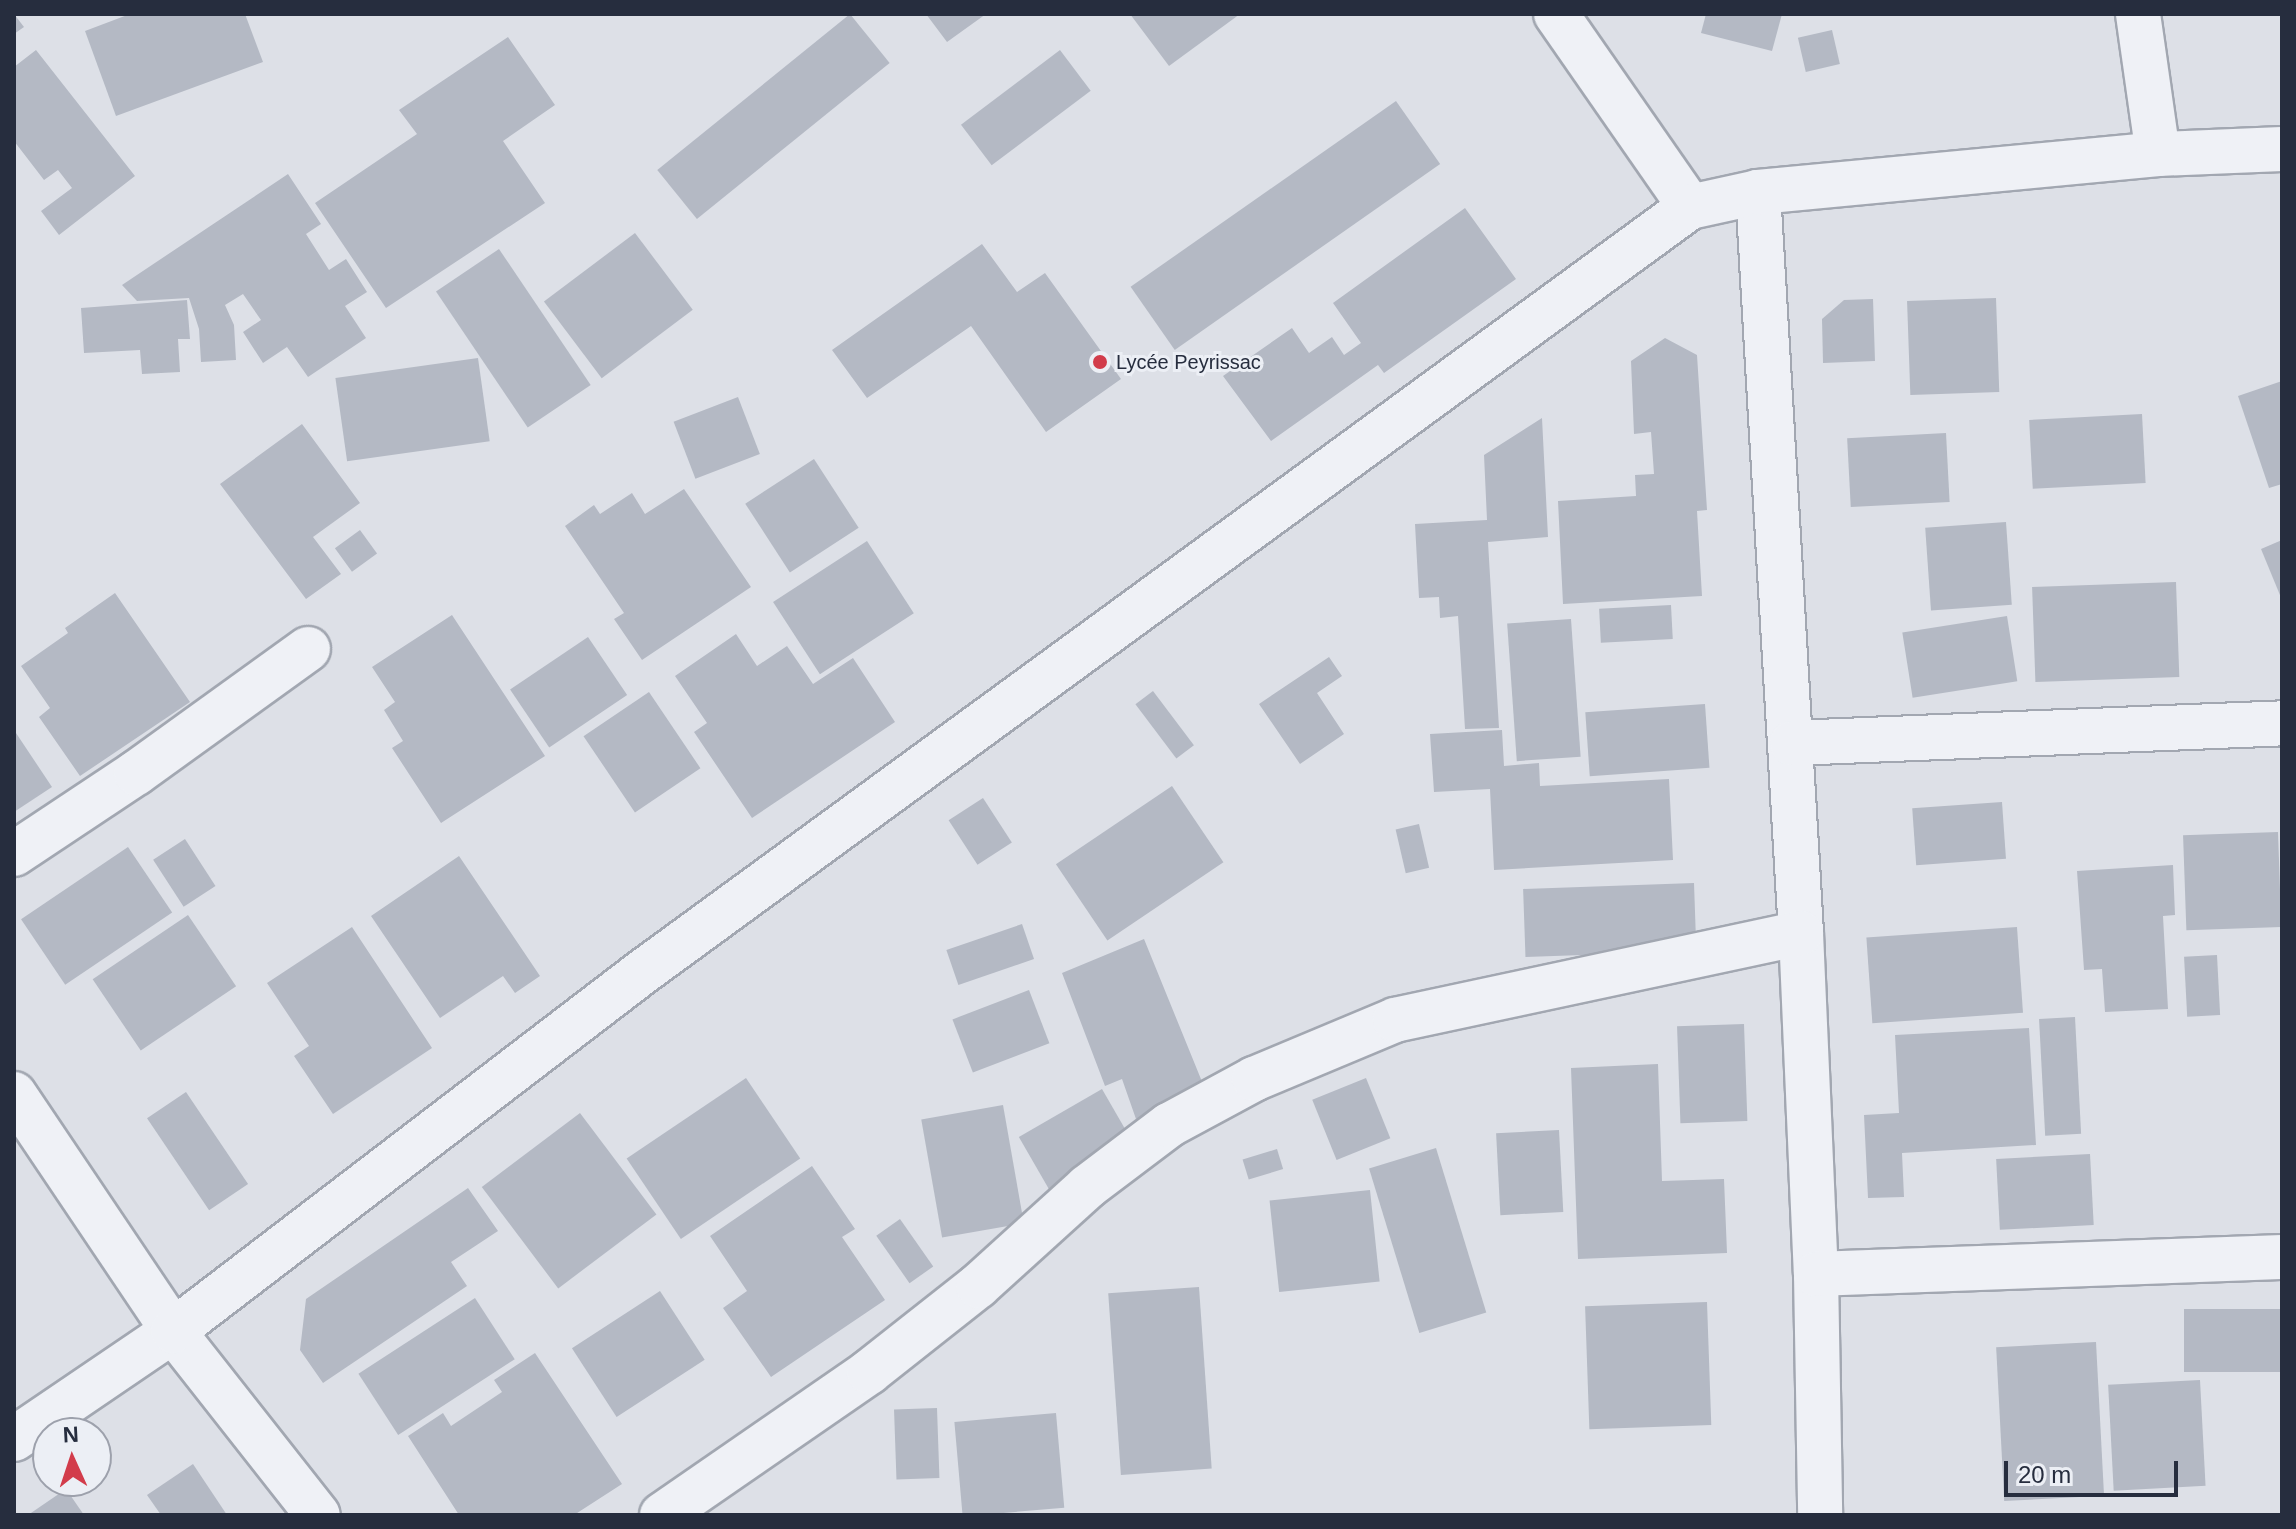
<!DOCTYPE html>
<html>
<head>
<meta charset="utf-8">
<style>
	body { margin:0 }
	#map { position:relative; width:2296px; height:1529px; overflow:hidden; background:#dde0e7; font-family:Helvetica,sans-serif }
	div>[style] { position:absolute }
	.building>* { inset:0; background:#b4b9c4; transform-origin:0 0 }
	.roads { filter:drop-shadow(2px 0 #a2a7b1) drop-shadow(-2px 0 #a2a7b1) drop-shadow(0 2px #a2a7b1) drop-shadow(0 -2px #a2a7b1) }
	.minor>* { height:44px; margin:-22px; padding:0 22px; transform-origin:22px; border-radius:22px; background:#eff1f6 }
	.dots>* { width:22px; height:22px; translate:-50% -50%; box-sizing:border-box; border:4px solid #eceff5; border-radius:50% }
	span { translate:-50% -50%; white-space:nowrap; text-align:center; line-height:1.15; -webkit-text-stroke:6px #eceff5; paint-order:stroke }
	.poi-label { font-size:20px; color:#262d3e }
	.left { translate:0 -50%; text-align:left }
	.frame { position:absolute; inset:0; border:16px solid #262d3e; pointer-events:none }
	.north { position:absolute; left:32px; top:1417px; width:80px; height:80px; box-sizing:border-box; background:#eceff5; border:2px solid #9da1ac; border-radius:50%; rotate:357deg; font-size:22px; font-weight:700; line-height:32px; text-align:center; color:#262d3e }
	.north::after { content:''; display:block; margin:auto; width:28px; height:36px; background:#d23c4b; clip-path:polygon(50% 0,100% 100%,50% 72%,0 100%) }
	.scale { position:absolute; left:2004px; top:1461px; width:174px; height:36px; box-sizing:border-box; border:4px solid #262d3e; border-top:0; padding-left:10px; font-size:24px; line-height:28px; white-space:nowrap; color:#262d3e; -webkit-text-stroke:6px #eceff5; paint-order:stroke }
</style>
</head>
<body>
<div id="map">
	<div class="building">
		<div style="clip-path:polygon(14px 14px,24px 27px,14px 34px)"></div>
		<div style="clip-path:polygon(130px 14px,245px 14px,263px 62px,116px 116px,85px 31px)"></div>
		<div style="left:850px;top:14px;width:63px;height:248px;rotate:51deg"></div>
		<div style="clip-path:polygon(926px 14px,986px 14px,947px 42px)"></div>
		<div style="clip-path:polygon(1130px 14px,1240px 14px,1169px 66px)"></div>
		<div style="clip-path:polygon(1706px 14px,1782px 14px,1772px 51px,1701px 33px)"></div>
		<div style="left:1832px;top:30px;width:35px;height:35px;rotate:77deg"></div>
		<div style="clip-path:polygon(508px 37px,555px 105px,503px 141px,545px 203px,386px 308px,315px 203px,417px 134px,399px 110px)"></div>
		<div style="clip-path:polygon(36px 50px,135px 176px,59px 235px,41px 211px,72px 188px,58px 170px,44px 180px,14px 141px,14px 67px)"></div>
		<div style="left:1060px;top:50px;width:51px;height:124px;rotate:53deg"></div>
		<div style="left:1396px;top:101px;width:77px;height:324px;rotate:55deg"></div>
		<div style="clip-path:polygon(288px 174px,321px 224px,306px 234px,329px 270px,346px 259px,367px 292px,345px 306px,366px 338px,308px 377px,287px 347px,263px 363px,243px 332px,261px 320px,243px 294px,225px 305px,234px 325px,236px 360px,201px 362px,199px 329px,189px 298px,137px 301px,122px 285px)"></div>
		<div style="clip-path:polygon(1465px 208px,1516px 279px,1384px 373px,1378px 365px,1271px 441px,1223px 376px,1292px 328px,1309px 353px,1332px 337px,1344px 355px,1361px 343px,1333px 303px)"></div>
		<div style="left:635px;top:233px;width:96px;height:114px;rotate:53deg"></div>
		<div style="clip-path:polygon(982px 244px,1017px 292px,1045px 273px,1121px 379px,1046px 432px,971px 326px,867px 398px,832px 350px)"></div>
		<div style="left:499px;top:249px;width:164px;height:76px;rotate:56deg"></div>
		<div style="left:1996px;top:298px;width:94px;height:89px;rotate:88deg"></div>
		<div style="clip-path:polygon(1873px 299px,1875px 361px,1823px 363px,1822px 319px,1844px 300px)"></div>
		<div style="clip-path:polygon(187px 300px,190px 339px,178px 339px,180px 372px,142px 374px,140px 350px,84px 353px,81px 308px)"></div>
		<div style="clip-path:polygon(1665px 338px,1697px 355px,1707px 510px,1697px 511px,1702px 596px,1563px 604px,1558px 501px,1636px 496px,1635px 475px,1654px 474px,1651px 432px,1634px 434px,1631px 361px)"></div>
		<div style="left:478px;top:358px;width:84px;height:144px;rotate:82deg"></div>
		<div style="clip-path:polygon(2282px 381px,2282px 484px,2269px 488px,2238px 396px)"></div>
		<div style="left:738px;top:397px;width:61px;height:69px;rotate:69deg"></div>
		<div style="left:2142px;top:414px;width:69px;height:113px;rotate:87deg"></div>
		<div style="clip-path:polygon(1542px 418px,1548px 537px,1488px 542px,1499px 728px,1465px 729px,1458px 616px,1440px 618px,1439px 597px,1419px 598px,1415px 524px,1487px 520px,1484px 455px)"></div>
		<div style="clip-path:polygon(302px 424px,360px 503px,313px 537px,341px 574px,306px 599px,220px 484px)"></div>
		<div style="left:1946px;top:433px;width:69px;height:99px;rotate:87deg"></div>
		<div style="left:814px;top:459px;width:82px;height:82px;rotate:57deg"></div>
		<div style="clip-path:polygon(684px 489px,751px 587px,642px 660px,614px 619px,624px 613px,565px 526px,594px 505px,600px 514px,632px 493px,645px 514px)"></div>
		<div style="left:2006px;top:522px;width:83px;height:81px;rotate:86deg"></div>
		<div style="left:360px;top:530px;width:29px;height:31px;rotate:54deg"></div>
		<div style="clip-path:polygon(2282px 540px,2282px 600px,2261px 549px)"></div>
		<div style="left:867px;top:541px;width:86px;height:112px;rotate:57deg"></div>
		<div style="left:2176px;top:582px;width:95px;height:144px;rotate:88deg"></div>
		<div style="clip-path:polygon(115px 593px,190px 702px,80px 776px,39px 717px,50px 708px,21px 666px,68px 633px,65px 628px)"></div>
		<div style="left:1671px;top:605px;width:34px;height:72px;rotate:87deg"></div>
		<div style="clip-path:polygon(452px 615px,545px 756px,441px 823px,392px 748px,403px 741px,384px 710px,395px 702px,372px 667px)"></div>
		<div style="left:2007px;top:616px;width:66px;height:106px;rotate:81deg"></div>
		<div style="left:1571px;top:619px;width:138px;height:64px;rotate:86deg"></div>
		<div style="clip-path:polygon(736px 634px,757px 666px,787px 646px,813px 684px,853px 658px,895px 722px,752px 818px,694px 732px,707px 723px,675px 676px)"></div>
		<div style="left:588px;top:637px;width:70px;height:94px;rotate:56deg"></div>
		<div style="clip-path:polygon(1329px 657px,1342px 676px,1317px 693px,1344px 734px,1300px 764px,1259px 704px)"></div>
		<div style="left:1153px;top:691px;width:68px;height:22px;rotate:53deg"></div>
		<div style="left:649px;top:692px;width:92px;height:79px;rotate:56deg"></div>
		<div style="left:1705px;top:704px;width:64px;height:120px;rotate:86deg"></div>
		<div style="clip-path:polygon(14px 730px,52px 787px,14px 812px)"></div>
		<div style="clip-path:polygon(1502px 730px,1504px 766px,1539px 763px,1540px 786px,1669px 779px,1673px 860px,1494px 870px,1490px 789px,1434px 792px,1430px 734px)"></div>
		<div style="left:1172px;top:786px;width:92px;height:140px;rotate:56deg"></div>
		<div style="left:983px;top:798px;width:53px;height:41px;rotate:57deg"></div>
		<div style="left:2002px;top:802px;width:57px;height:90px;rotate:86deg"></div>
		<div style="left:1419px;top:824px;width:45px;height:24px;rotate:77deg"></div>
		<div style="left:2278px;top:832px;width:95px;height:95px;rotate:88deg"></div>
		<div style="left:185px;top:839px;width:56px;height:38px;rotate:57deg"></div>
		<div style="left:128px;top:847px;width:79px;height:129px;rotate:56deg"></div>
		<div style="clip-path:polygon(459px 856px,540px 976px,515px 993px,503px 976px,440px 1018px,371px 916px)"></div>
		<div style="clip-path:polygon(2173px 865px,2175px 915px,2163px 916px,2168px 1009px,2105px 1012px,2102px 969px,2084px 970px,2077px 871px)"></div>
		<div style="left:1694px;top:883px;width:68px;height:171px;rotate:88deg"></div>
		<div style="left:188px;top:915px;width:86px;height:115px;rotate:56deg"></div>
		<div style="left:1022px;top:924px;width:37px;height:80px;rotate:71deg"></div>
		<div style="clip-path:polygon(352px 927px,432px 1048px,333px 1114px,294px 1056px,309px 1046px,267px 983px)"></div>
		<div style="left:2017px;top:927px;width:86px;height:151px;rotate:86deg"></div>
		<div style="clip-path:polygon(1144px 939px,1205px 1089px,1136px 1119px,1122px 1079px,1105px 1086px,1062px 973px)"></div>
		<div style="left:2217px;top:955px;width:60px;height:33px;rotate:87deg"></div>
		<div style="left:1029px;top:990px;width:57px;height:82px;rotate:69deg"></div>
		<div style="left:2075px;top:1017px;width:117px;height:36px;rotate:87deg"></div>
		<div style="left:1744px;top:1024px;width:97px;height:67px;rotate:88deg"></div>
		<div style="clip-path:polygon(2029px 1028px,2036px 1145px,1902px 1153px,1904px 1197px,1868px 1198px,1864px 1115px,1899px 1113px,1895px 1035px)"></div>
		<div style="clip-path:polygon(1658px 1064px,1662px 1181px,1724px 1179px,1727px 1253px,1578px 1259px,1571px 1068px)"></div>
		<div style="left:746px;top:1078px;width:97px;height:144px;rotate:56deg"></div>
		<div style="left:1366px;top:1078px;width:65px;height:58px;rotate:68deg"></div>
		<div style="left:1102px;top:1089px;width:62px;height:96px;rotate:60deg"></div>
		<div style="left:186px;top:1092px;width:111px;height:47px;rotate:56deg"></div>
		<div style="left:1003px;top:1105px;width:120px;height:83px;rotate:80deg"></div>
		<div style="left:580px;top:1113px;width:127px;height:123px;rotate:53deg"></div>
		<div style="left:1559px;top:1130px;width:82px;height:63px;rotate:87deg"></div>
		<div style="left:1436px;top:1148px;width:172px;height:70px;rotate:73deg"></div>
		<div style="left:1277px;top:1149px;width:21px;height:36px;rotate:73deg"></div>
		<div style="left:2090px;top:1154px;width:71px;height:94px;rotate:87deg"></div>
		<div style="clip-path:polygon(812px 1166px,855px 1229px,842px 1237px,885px 1300px,771px 1377px,723px 1308px,747px 1291px,710px 1236px)"></div>
		<div style="clip-path:polygon(468px 1188px,498px 1231px,451px 1262px,467px 1286px,323px 1383px,300px 1350px,306px 1299px)"></div>
		<div style="left:1370px;top:1190px;width:92px;height:101px;rotate:84deg"></div>
		<div style="left:900px;top:1219px;width:58px;height:29px;rotate:55deg"></div>
		<div style="left:1199px;top:1287px;width:182px;height:91px;rotate:86deg"></div>
		<div style="left:660px;top:1291px;width:82px;height:105px;rotate:57deg"></div>
		<div style="left:475px;top:1298px;width:73px;height:139px;rotate:57deg"></div>
		<div style="left:1707px;top:1302px;width:123px;height:122px;rotate:88deg"></div>
		<div style="left:2282px;top:1309px;width:63px;height:98px;rotate:90deg"></div>
		<div style="left:2096px;top:1342px;width:154px;height:100px;rotate:87deg"></div>
		<div style="clip-path:polygon(535px 1353px,622px 1484px,574px 1515px,459px 1515px,408px 1436px,443px 1413px,451px 1426px,502px 1392px,494px 1380px)"></div>
		<div style="left:2200px;top:1380px;width:106px;height:92px;rotate:87deg"></div>
		<div style="left:937px;top:1408px;width:70px;height:43px;rotate:88deg"></div>
		<div style="left:1056px;top:1413px;width:95px;height:102px;rotate:85deg"></div>
		<div style="clip-path:polygon(193px 1464px,227px 1515px,161px 1515px,147px 1495px)"></div>
		<div style="clip-path:polygon(66px 1489px,84px 1515px,28px 1515px)"></div>
	</div>
	<div class="roads">
		<div class="minor">
			<div style="left:1556px;top:14px;width:235px;rotate:55.2deg"></div>
			<div style="left:2138px;top:14px;width:141px;rotate:81.9deg"></div>
			<div style="left:1758px;top:192px;width:742px;rotate:86.68deg"></div>
			<div style="left:1801px;top:933px;width:341px;rotate:87.5deg"></div>
			<div style="left:1816px;top:1274px;width:241px;rotate:89deg"></div>
			<div style="left:1792px;top:743px;width:490px;rotate:-2.3deg"></div>
			<div style="left:14px;top:854px;width:146px;rotate:-33.6deg"></div>
			<div style="left:136px;top:773px;width:212px;rotate:-35.8deg"></div>
			<div style="left:14px;top:1094px;width:285px;rotate:56.1deg"></div>
			<div style="left:173px;top:1331px;width:234px;rotate:51.8deg"></div>
			<div style="left:1816px;top:1274px;width:466px;rotate:-2.1deg"></div>
			<div style="left:14px;top:1439px;width:192px;rotate:-34.2deg"></div>
			<div style="left:173px;top:1331px;width:589px;rotate:-37.41deg"></div>
			<div style="left:641px;top:973px;width:1299px;rotate:-36.14deg"></div>
			<div style="left:1690px;top:207px;width:70px;rotate:-12.4deg"></div>
			<div style="left:1758px;top:192px;width:402px;rotate:-5.4deg"></div>
			<div style="left:2158px;top:154px;width:124px;rotate:-2.3deg"></div>
			<div style="left:662px;top:1515px;width:252px;rotate:-34.6deg"></div>
			<div style="left:869px;top:1372px;width:139px;rotate:-38.3deg"></div>
			<div style="left:978px;top:1286px;width:147px;rotate:-42.2deg"></div>
			<div style="left:1087px;top:1187px;width:103px;rotate:-37.1deg"></div>
			<div style="left:1169px;top:1125px;width:97px;rotate:-28.4deg"></div>
			<div style="left:1254px;top:1079px;width:153px;rotate:-22.7deg"></div>
			<div style="left:1395px;top:1020px;width:415px;rotate:-12.1deg"></div>
		</div>
	</div>
	<div class="dots">
		<div style="left:1100px;top:362px;background:#d23c4b"></div>
	</div>
	<div class="poi-label">
		<span class="left" style="left:1116px;top:362px">Lycée Peyrissac</span>
	</div>
	<div class="frame"></div>
	<div class="north">N</div>
	<div class="scale">20 m</div>
</div>
</body>
</html>
